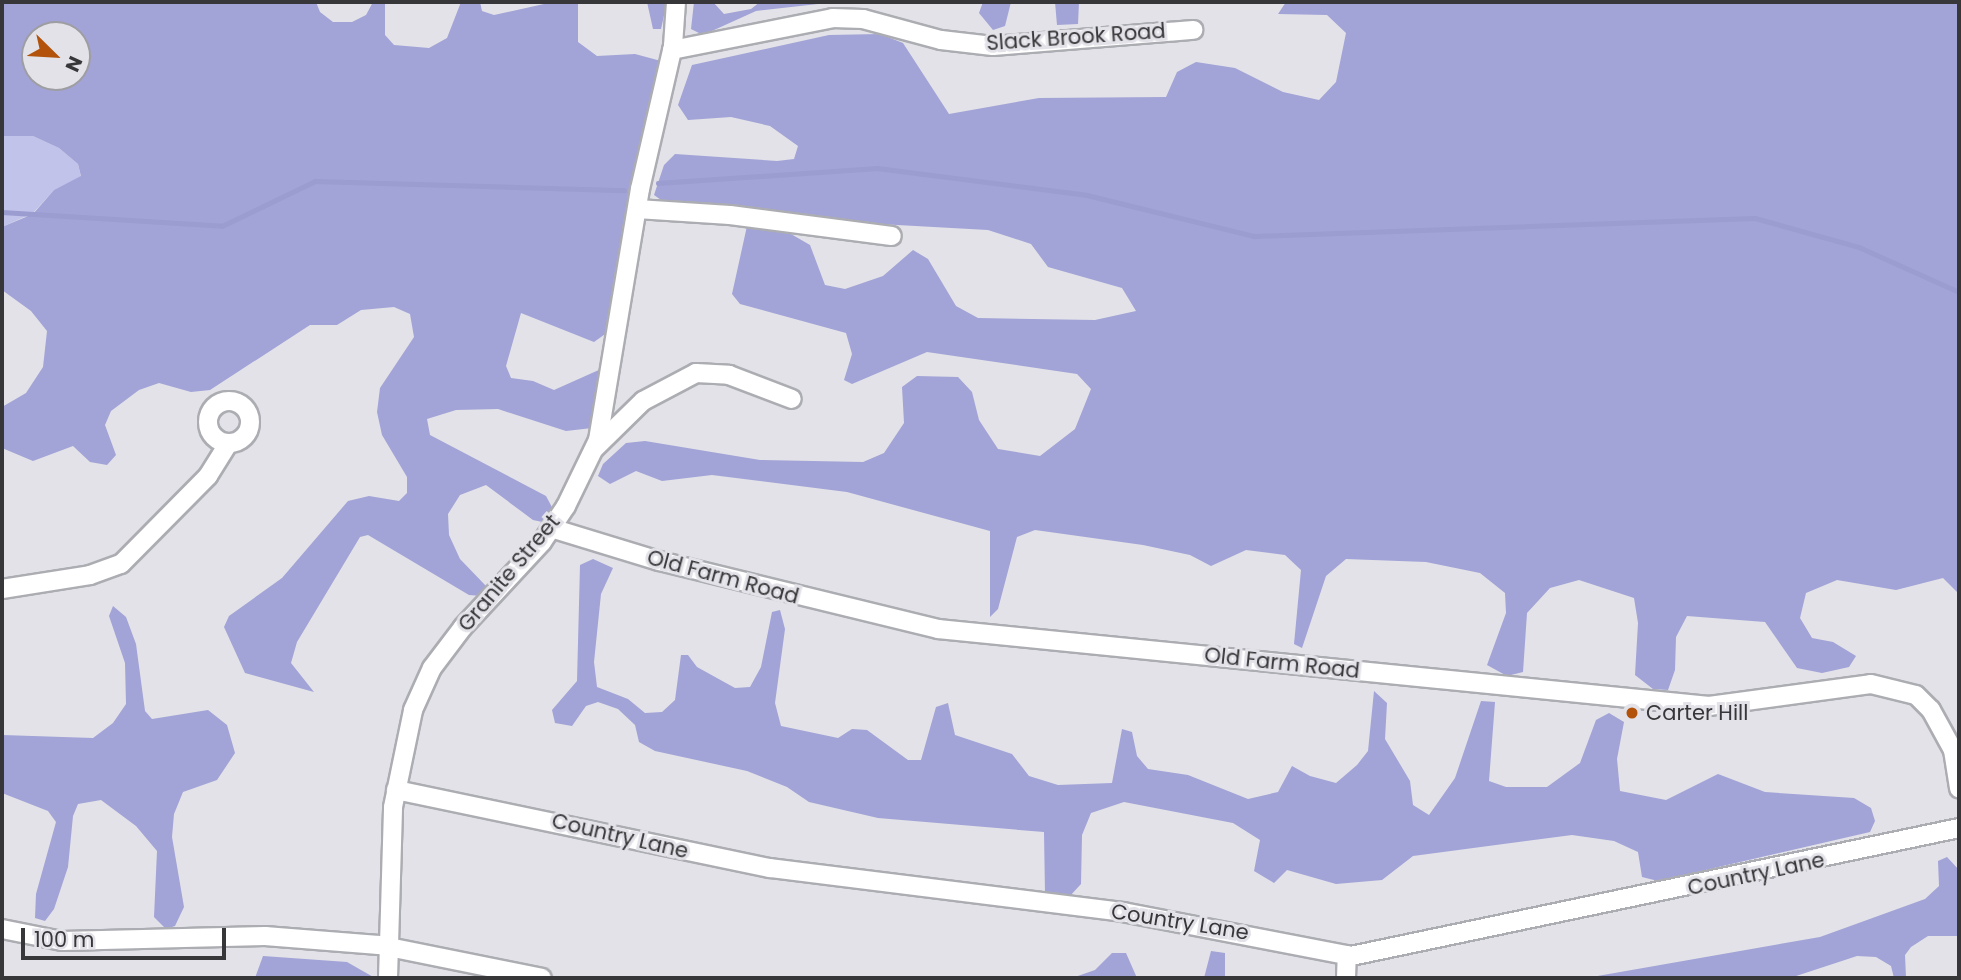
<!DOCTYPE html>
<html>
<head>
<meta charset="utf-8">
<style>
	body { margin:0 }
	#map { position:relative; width:1961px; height:980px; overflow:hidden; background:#e2e2e8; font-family:Poppins,sans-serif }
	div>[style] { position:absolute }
	.green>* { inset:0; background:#c1c3ea }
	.forest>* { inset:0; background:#a2a3d7 }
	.stream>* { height:4.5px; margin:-2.25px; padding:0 2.25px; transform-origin:2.25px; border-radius:2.25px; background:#9b9cd0 }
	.roads { filter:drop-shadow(2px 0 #acadb2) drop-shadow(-2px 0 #acadb2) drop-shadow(0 2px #acadb2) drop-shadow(0 -2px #acadb2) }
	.minor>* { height:18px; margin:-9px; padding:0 9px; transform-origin:9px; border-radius:9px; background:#fff }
	.minor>.ring { margin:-9px; padding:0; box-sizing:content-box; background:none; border:18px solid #fff; border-radius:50% }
	.dots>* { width:19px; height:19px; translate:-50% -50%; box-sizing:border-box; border:4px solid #e2e2e8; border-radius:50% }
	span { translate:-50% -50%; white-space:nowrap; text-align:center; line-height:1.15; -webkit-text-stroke:6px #e2e2e8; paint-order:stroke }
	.street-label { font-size:21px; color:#373739 }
	.poi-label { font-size:21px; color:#373739 }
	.left { translate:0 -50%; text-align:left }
	.frame { position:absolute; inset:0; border:4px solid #373739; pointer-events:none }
	.north { position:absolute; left:21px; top:21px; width:70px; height:70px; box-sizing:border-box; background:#e2e2e8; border:2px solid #9e9ea2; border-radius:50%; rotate:114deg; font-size:19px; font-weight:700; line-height:28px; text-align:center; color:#373739 }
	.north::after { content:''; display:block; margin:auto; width:24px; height:32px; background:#b2520b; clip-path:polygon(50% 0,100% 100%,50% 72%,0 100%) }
	.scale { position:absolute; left:21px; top:928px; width:205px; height:32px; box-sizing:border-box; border:4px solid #373739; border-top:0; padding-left:9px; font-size:21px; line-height:24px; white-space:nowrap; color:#373739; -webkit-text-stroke:5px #e2e2e8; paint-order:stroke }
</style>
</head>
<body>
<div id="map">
	<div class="green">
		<div style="clip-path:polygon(2px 136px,33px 136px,59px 148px,78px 164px,81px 177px,54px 190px,33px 213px,2px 227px)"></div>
	</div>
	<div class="forest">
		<div style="clip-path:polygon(evenodd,2px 2px,316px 2px,320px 12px,333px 22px,352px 22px,366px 15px,373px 2px,385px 2px,385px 35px,394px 45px,429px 48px,447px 38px,461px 2px,480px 2px,482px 11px,494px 15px,553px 2px,578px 2px,578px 42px,597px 56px,635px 54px,661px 61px,608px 332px,594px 342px,521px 313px,506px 366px,511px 378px,533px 381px,554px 390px,601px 369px,592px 428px,566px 431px,498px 409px,456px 410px,427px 419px,430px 435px,546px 496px,554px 511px,547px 523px,533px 520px,486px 485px,460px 495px,448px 514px,449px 535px,460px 559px,486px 586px,482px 596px,469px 595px,368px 535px,360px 537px,297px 642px,291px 663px,314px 692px,245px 673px,224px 627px,229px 616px,282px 578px,348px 501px,369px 496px,399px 501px,407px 493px,407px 477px,382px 435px,377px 412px,380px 388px,414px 337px,410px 314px,394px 307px,361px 310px,337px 325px,310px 325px,210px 390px,191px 392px,159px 383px,139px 390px,111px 411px,105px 425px,116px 455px,107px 465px,90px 462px,73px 446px,33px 461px,2px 448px,2px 407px,26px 393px,43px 367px,47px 331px,31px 311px,2px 290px,2px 227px,33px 214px,54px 190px,81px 176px,78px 164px,59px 148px,33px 136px,2px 136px,2px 2px,35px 35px,77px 35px,77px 77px,35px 77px,35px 35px)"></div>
		<div style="clip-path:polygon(647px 2px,667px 2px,661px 29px,653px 29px)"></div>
		<div style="clip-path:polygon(694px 2px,713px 2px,724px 14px,751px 9px,760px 2px,836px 2px,756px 11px,703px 35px,691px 29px)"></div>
		<div style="clip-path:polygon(983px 2px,1011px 2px,1005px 26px,993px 30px,979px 13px)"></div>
		<div style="clip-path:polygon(1055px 2px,1079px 2px,1078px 24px,1057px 25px)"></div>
		<div style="clip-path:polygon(1286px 2px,1959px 2px,1959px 594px,1943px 578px,1896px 590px,1837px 580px,1806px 593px,1800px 618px,1812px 638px,1833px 642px,1856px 656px,1849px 667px,1822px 673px,1797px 668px,1765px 622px,1687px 616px,1676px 637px,1675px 670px,1668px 690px,1653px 689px,1635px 675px,1638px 623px,1634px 598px,1579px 580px,1550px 588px,1527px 613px,1523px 672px,1507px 676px,1487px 665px,1506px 613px,1505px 593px,1480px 573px,1426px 562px,1346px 559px,1326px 576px,1302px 648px,1294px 644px,1301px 570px,1285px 555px,1246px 550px,1211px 566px,1190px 555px,1143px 545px,1035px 530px,1017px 537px,998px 609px,990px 617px,990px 531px,847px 492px,712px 475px,662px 481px,636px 471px,610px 484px,598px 476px,603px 464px,626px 443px,645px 441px,760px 460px,863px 462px,884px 453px,904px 423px,902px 387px,917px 376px,958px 377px,972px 392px,979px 420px,998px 449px,1040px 456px,1075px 429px,1091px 389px,1077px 374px,927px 352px,852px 384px,844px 380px,852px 354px,846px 333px,740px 304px,732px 294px,747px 226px,784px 230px,810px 245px,825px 285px,845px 289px,883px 276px,913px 250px,928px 259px,956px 306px,978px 318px,1095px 320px,1136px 311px,1122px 288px,1048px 267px,1031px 244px,988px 230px,843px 222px,664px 202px,654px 195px,664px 165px,675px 154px,777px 161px,794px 159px,798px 146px,770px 126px,731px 117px,688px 120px,678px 105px,692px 65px,829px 35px,880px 34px,903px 43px,949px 114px,1039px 98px,1166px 97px,1177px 72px,1196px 62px,1235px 68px,1283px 92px,1319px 100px,1336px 82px,1346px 33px,1327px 15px,1278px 14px)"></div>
		<div style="clip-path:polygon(593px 559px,613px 568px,601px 594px,594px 662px,597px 687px,628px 699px,645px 713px,662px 712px,675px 700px,681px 655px,688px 655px,697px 667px,735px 688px,750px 687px,761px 667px,772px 612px,780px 610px,785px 629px,775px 703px,781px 726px,838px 738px,852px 729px,867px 730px,908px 760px,921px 760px,936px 707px,948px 703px,955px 735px,1012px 754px,1029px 776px,1058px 785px,1112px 783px,1122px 729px,1132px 732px,1137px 756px,1148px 769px,1188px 775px,1248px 799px,1278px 792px,1292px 766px,1310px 776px,1336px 783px,1357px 765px,1368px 751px,1374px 691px,1387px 703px,1385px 739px,1410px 781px,1413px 805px,1429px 815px,1455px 778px,1481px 701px,1495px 702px,1489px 781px,1506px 787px,1547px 787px,1580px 763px,1596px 720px,1609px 713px,1624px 722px,1617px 759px,1620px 791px,1666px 800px,1718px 774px,1765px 792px,1854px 798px,1871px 808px,1875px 821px,1870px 832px,1658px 881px,1642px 877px,1638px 852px,1614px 841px,1572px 835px,1413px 856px,1382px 880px,1336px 884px,1287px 870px,1274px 883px,1254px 871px,1260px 840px,1233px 823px,1124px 802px,1091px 813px,1082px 835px,1081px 884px,1069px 897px,1045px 894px,1044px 832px,878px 818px,809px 802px,787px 787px,747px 771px,655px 751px,639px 742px,635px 725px,618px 709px,598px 702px,586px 706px,572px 726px,555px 723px,552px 710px,577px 681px,580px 565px)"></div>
		<div style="clip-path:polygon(113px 606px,126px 617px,136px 644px,145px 711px,152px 719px,208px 710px,227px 725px,235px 753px,217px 780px,183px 792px,174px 814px,172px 837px,184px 907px,175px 926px,166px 929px,154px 917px,157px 851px,136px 826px,101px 800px,78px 804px,73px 816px,68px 867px,54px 909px,45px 921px,35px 918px,36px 894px,56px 822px,48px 811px,2px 793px,2px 735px,93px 738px,113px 723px,126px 704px,125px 663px,109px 616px)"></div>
		<div style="clip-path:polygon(1947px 857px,1959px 870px,1959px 936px,1928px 936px,1911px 947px,1905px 955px,1906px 978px,1894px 978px,1891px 966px,1876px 957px,1857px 956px,1790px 978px,1586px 978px,1820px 937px,1925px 899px,1939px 886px,1938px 861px)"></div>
		<div style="clip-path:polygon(1211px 951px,1225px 953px,1225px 978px,1204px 978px)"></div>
		<div style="clip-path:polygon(1112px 953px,1126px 953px,1137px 978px,1072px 978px,1095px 970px)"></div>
		<div style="clip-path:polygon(263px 956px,347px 962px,375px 978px,255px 978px)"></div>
	</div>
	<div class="stream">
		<div style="left:658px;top:183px;width:220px;rotate:-3.9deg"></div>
		<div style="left:877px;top:168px;width:212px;rotate:7.3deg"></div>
		<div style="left:1087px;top:195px;width:172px;rotate:13.8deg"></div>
		<div style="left:1254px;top:236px;width:501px;rotate:-2.06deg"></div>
		<div style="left:1755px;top:218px;width:108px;rotate:15.6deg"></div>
		<div style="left:1859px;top:247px;width:110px;rotate:24.2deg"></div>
		<div style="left:2px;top:212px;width:220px;rotate:3.6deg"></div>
		<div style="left:222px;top:226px;width:103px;rotate:-25.8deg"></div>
		<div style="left:315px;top:181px;width:309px;rotate:1.7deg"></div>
	</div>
	<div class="roads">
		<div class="minor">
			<div style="left:672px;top:50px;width:164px;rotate:-11.2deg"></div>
			<div style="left:833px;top:18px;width:30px;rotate:2deg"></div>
			<div style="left:863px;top:19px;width:81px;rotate:15.1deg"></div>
			<div style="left:941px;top:40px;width:52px;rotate:6.6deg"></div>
			<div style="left:993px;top:46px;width:201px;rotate:-4.6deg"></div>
			<div style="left:637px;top:209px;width:93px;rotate:3.7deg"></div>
			<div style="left:730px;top:215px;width:163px;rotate:7.4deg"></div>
			<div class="ring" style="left:208px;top:401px;width:24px;height:24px"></div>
			<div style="left:595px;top:448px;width:67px;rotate:-44.4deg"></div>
			<div style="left:643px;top:401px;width:60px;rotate:-27.8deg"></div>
			<div style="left:696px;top:373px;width:33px;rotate:3deg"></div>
			<div style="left:729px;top:375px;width:67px;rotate:20.9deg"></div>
			<div style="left:551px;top:528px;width:113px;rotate:17deg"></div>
			<div style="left:659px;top:561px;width:287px;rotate:13.7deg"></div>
			<div style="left:938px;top:629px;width:775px;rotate:5.7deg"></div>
			<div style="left:1709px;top:706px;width:163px;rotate:-7.7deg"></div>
			<div style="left:1871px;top:684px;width:46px;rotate:13.7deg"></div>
			<div style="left:1916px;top:695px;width:21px;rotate:45deg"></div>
			<div style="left:1931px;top:710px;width:46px;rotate:61.2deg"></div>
			<div style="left:1953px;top:750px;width:39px;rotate:81deg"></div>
			<div style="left:2px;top:589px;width:89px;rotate:-9deg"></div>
			<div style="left:90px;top:575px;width:33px;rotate:-20deg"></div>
			<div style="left:121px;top:564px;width:124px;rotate:-45.3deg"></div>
			<div style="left:208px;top:476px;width:38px;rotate:-58deg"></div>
			<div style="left:396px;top:790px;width:382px;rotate:11.8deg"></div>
			<div style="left:770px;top:868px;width:356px;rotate:7.1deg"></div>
			<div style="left:1123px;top:912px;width:232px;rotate:10.9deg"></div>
			<div style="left:1351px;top:956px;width:621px;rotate:-11.89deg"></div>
			<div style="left:2px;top:929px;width:61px;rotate:11.3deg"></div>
			<div style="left:62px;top:941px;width:203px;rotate:-1.4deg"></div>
			<div style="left:265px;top:936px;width:114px;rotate:4.5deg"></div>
			<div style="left:379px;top:945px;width:166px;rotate:11.4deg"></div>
			<div style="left:388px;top:978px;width:171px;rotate:-88.3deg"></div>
			<div style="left:393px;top:807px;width:99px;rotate:-78.3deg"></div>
			<div style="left:413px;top:710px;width:46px;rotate:-65.7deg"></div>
			<div style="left:432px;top:668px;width:51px;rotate:-52.9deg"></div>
			<div style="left:463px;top:627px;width:116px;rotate:-47.1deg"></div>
			<div style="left:542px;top:542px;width:43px;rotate:-56.3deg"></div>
			<div style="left:566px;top:506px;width:73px;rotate:-64.1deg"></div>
			<div style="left:598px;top:440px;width:254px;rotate:-80.5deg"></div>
			<div style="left:640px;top:189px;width:147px;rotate:-77deg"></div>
			<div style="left:673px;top:46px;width:44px;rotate:-86.1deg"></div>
			<div style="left:1346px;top:978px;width:23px;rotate:-88deg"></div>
		</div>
	</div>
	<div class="dots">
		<div style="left:1632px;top:713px;background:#b2520b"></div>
	</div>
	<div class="street-label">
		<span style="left:1076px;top:37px;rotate:-4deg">Slack Brook Road</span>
		<span style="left:509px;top:573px;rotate:-50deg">Granite Street</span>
		<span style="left:723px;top:577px;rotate:15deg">Old Farm Road</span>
		<span style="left:1282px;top:663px;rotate:6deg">Old Farm Road</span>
		<span style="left:620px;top:836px;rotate:13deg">Country Lane</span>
		<span style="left:1756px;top:874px;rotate:-12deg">Country Lane</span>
		<span style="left:1180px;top:922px;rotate:9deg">Country Lane</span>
	</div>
	<div class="poi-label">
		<span class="left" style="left:1646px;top:713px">Carter Hill</span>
	</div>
	<div class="frame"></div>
	<div class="north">N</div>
	<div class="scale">100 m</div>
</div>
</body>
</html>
